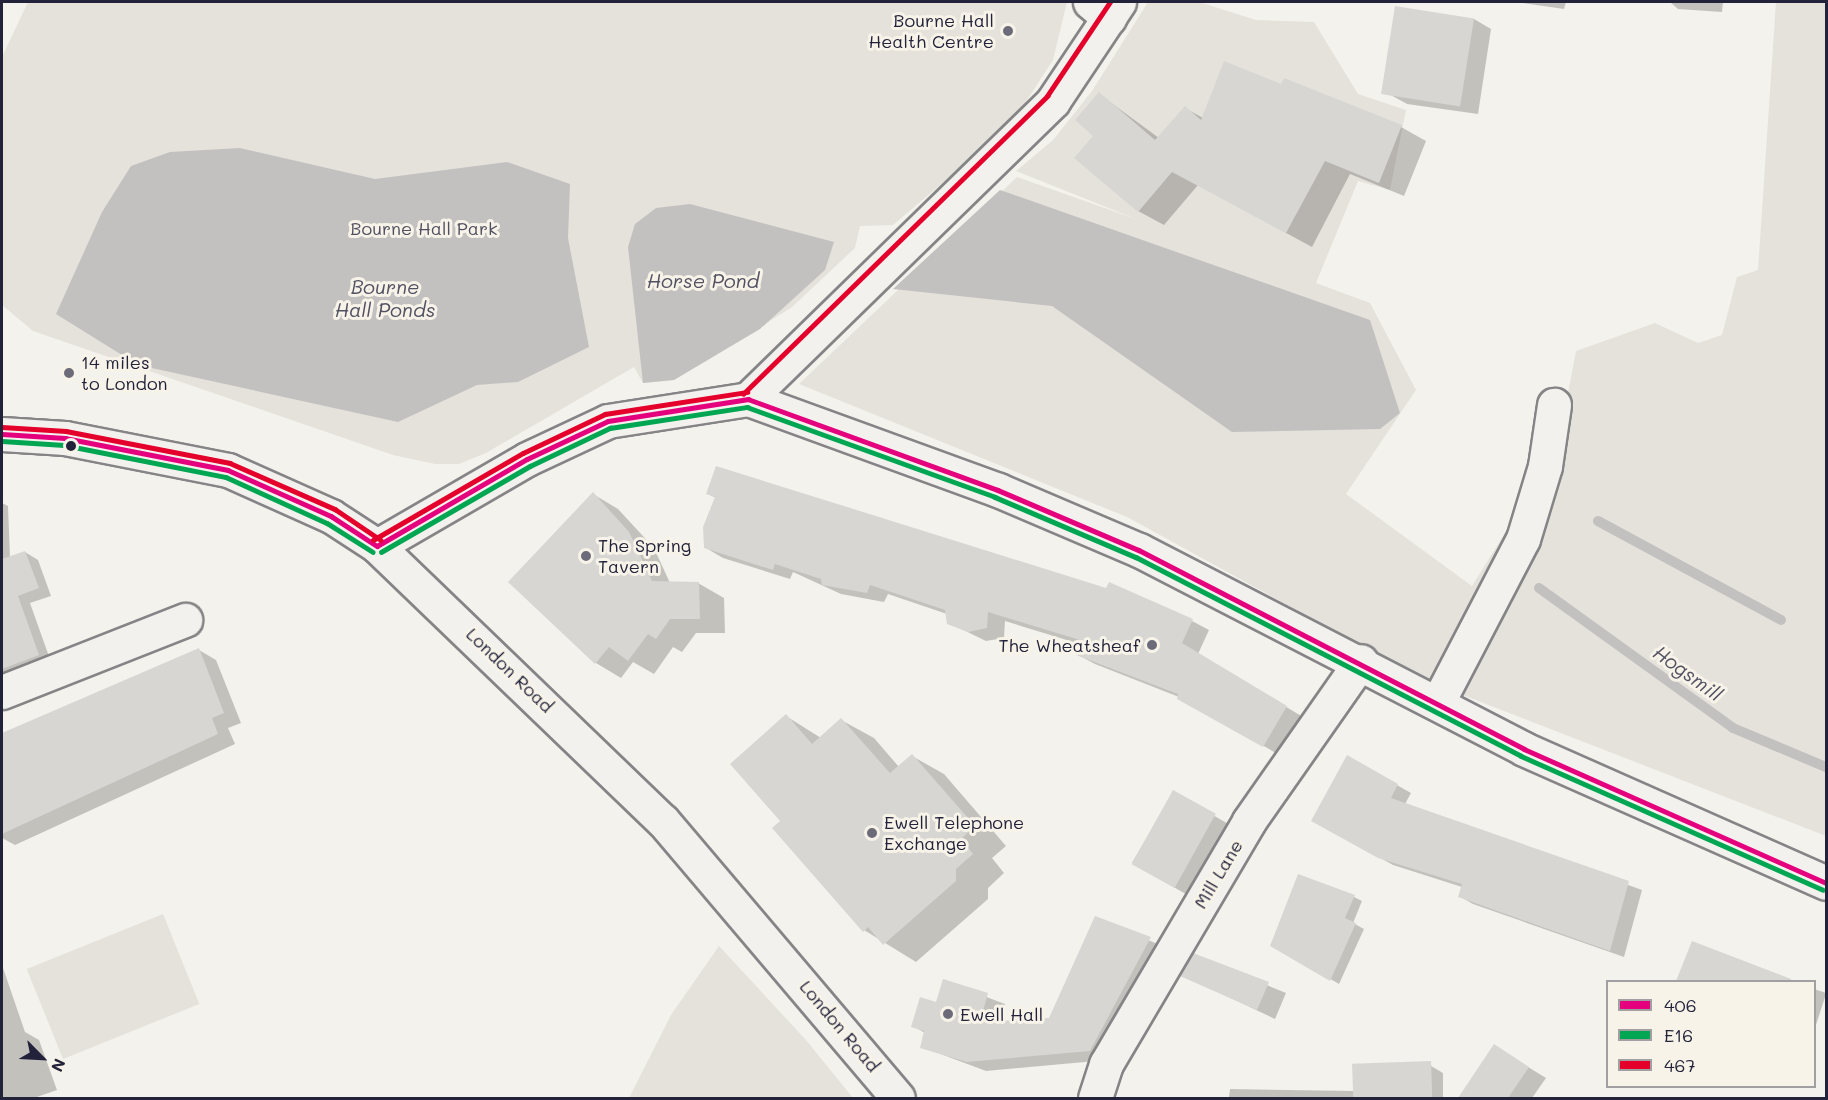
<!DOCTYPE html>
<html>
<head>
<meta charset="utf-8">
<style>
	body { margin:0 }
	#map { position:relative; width:1828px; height:1100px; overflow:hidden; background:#f4f2ec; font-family:Mali,sans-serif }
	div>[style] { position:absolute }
	.built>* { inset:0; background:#e5e2dc; transform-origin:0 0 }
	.water>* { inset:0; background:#c3c0c0 }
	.shadow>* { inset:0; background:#0003; transform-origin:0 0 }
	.stream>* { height:10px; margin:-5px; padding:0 5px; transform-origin:5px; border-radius:5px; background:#c3c0c0 }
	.building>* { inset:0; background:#d7d6d3; transform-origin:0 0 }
	.roads { filter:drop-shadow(2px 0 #858486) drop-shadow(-2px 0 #858486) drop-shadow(0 2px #858486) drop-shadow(0 -2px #858486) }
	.minor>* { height:33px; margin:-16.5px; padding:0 16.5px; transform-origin:16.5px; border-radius:16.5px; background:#f2f1ed }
	.major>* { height:33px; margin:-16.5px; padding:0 16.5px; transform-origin:16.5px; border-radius:16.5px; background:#f2f1ed }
	.bus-1>* { height:4.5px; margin:-2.25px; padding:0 2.25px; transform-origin:2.25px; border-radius:2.25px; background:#e5007d }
	.bus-2>* { height:4.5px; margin:-2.25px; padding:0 2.25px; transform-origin:2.25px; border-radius:2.25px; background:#00a651 }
	.bus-3>* { height:4.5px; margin:-2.25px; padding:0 2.25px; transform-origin:2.25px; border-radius:2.25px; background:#e4002b }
	.dots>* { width:16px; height:16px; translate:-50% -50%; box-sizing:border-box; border:3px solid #f7f3e8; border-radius:50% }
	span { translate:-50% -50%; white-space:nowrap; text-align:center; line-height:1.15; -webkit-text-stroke:6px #f7f3e8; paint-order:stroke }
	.poi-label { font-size:18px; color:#22223b }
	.right { translate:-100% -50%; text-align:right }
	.left { translate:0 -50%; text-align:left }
	.park-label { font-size:18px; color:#504f60 }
	.street-label { font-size:18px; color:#22223b }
	.water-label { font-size:20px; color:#535263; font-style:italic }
	.frame { position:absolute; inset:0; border:3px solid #22223b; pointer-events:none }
	.legend { position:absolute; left:1606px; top:980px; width:210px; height:108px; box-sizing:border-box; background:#f7f3e8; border:2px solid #a29fa3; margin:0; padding:8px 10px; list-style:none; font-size:18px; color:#22223b }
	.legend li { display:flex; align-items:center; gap:12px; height:30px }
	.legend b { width:30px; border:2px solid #a29fa3 }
	.north { position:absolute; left:12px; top:1028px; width:60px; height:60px; -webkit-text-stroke:4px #f7f3e8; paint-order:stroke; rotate:114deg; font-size:16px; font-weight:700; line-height:24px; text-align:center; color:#22223b }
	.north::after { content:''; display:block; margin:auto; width:21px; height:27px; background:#22223b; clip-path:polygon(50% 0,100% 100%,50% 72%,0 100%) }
</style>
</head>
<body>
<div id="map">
	<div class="built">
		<div style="clip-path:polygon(28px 2px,1067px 2px,1053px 60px,1011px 125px,893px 225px,860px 226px,855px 248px,791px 308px,674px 380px,643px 383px,634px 367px,486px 453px,459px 464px,435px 464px,393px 455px,33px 331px,2px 305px,2px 57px)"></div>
		<div style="clip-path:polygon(1148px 2px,1199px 2px,1256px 20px,1314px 22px,1358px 94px,1406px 110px,1390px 190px,1358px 181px,1316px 283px,1370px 303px,1416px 390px,1346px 494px,1472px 586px,1557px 450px,1576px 351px,1655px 323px,1698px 343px,1722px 335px,1737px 277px,1758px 270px,1776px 2px,1826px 2px,1826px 836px,1424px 680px,1127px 517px,799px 384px,1017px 177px,1136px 219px,1016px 171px,1053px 140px,1092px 91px)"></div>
		<div style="left:163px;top:914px;width:97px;height:147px;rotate:68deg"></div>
		<div style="clip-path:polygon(719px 946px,806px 1040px,853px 1098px,629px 1098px,671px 1015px)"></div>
	</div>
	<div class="water">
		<div style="clip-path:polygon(240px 148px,375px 179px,507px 162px,570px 184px,568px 238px,589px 347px,518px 382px,477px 385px,398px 422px,138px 365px,56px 314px,102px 212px,131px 166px,170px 152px)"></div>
		<div style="clip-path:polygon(1000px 190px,1370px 320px,1400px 413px,1380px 429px,1232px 432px,1052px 306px,893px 289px)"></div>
		<div style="clip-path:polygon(690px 204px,834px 242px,825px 270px,760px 329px,674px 380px,643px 383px,628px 247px,635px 224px,656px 208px)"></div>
	</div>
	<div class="shadow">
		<div style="clip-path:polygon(1516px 2px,1566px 2px,1564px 9px)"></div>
		<div style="clip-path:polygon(1670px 2px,1723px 2px,1722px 12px,1678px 9px)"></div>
		<div style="clip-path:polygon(1396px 8px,1474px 19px,1491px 29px,1478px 114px,1407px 104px,1389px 94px)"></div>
		<div style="clip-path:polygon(1282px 86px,1401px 127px,1426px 141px,1404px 196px,1350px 174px,1312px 247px,1198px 185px,1164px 225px,1138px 211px,1095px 136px,1099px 94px,1159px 138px,1185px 108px,1203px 118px)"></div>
		<div style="clip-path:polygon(593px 494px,618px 509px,654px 548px,670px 583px,698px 583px,724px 598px,725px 633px,696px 633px,682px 652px,673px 647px,654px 674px,633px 662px,621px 678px,596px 663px,510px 582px)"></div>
		<div style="clip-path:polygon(708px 494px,1192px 621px,1209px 630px,1198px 654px,1303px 717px,1281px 756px,1179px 697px,1095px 664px,1078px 655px,1083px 645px,1005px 621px,1004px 638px,986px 641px,949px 623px,947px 614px,888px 594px,884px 602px,841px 594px,793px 572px,790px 579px,723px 558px,706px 548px,716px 498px)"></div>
		<div style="clip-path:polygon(2px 503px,8px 506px,10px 558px,25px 552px,38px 560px,51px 596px,30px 603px,51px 662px,2px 680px)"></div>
		<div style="clip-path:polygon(199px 650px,216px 660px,241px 723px,228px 728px,235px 744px,15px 845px,2px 838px,2px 738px)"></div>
		<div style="clip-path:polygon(786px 716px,821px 738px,841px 720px,874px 738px,899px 767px,912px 756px,944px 774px,1006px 846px,992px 858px,1004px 873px,988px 888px,988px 899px,916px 962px,864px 930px,782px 821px)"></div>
		<div style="clip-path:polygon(1347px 757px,1411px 793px,1405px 804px,1642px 890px,1624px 957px,1473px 904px,1459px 896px,1462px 887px,1393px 865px,1313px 820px)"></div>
		<div style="left:1173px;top:792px;width:68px;height:82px;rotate:30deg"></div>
		<div style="clip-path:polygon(1354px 897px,1362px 901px,1353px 923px,1364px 929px,1339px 984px,1272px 945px)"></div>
		<div style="clip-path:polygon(1096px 918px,1167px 948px,1107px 1060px,986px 1071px,922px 1047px,925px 1033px,913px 1026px,937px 1004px,944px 981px,1005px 1004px,999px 1022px,1050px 1020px)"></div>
		<div style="clip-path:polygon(1693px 943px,1795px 982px,1677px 982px)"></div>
		<div style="clip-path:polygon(1194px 955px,1286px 993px,1275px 1019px,1182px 975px)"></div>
		<div style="clip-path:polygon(2px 965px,25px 1032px,39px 1040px,57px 1090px,34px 1098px,2px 1098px)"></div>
		<div style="left:1814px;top:989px;width:13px;height:60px;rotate:18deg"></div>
		<div style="clip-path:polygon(1494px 1046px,1546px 1078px,1532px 1098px,1460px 1098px)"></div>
		<div style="clip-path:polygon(1426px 1063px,1443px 1073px,1443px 1098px,1168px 1098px,1229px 1097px,1230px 1089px,1354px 1091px)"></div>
	</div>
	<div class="stream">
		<div style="left:1598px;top:521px;width:208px;rotate:28.4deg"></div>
		<div style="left:1539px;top:588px;width:239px;rotate:35.8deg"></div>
		<div style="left:1733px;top:728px;width:101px;rotate:22.8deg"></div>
	</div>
	<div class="building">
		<div style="left:1395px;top:6px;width:80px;height:89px;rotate:9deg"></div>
		<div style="clip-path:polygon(1224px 61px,1281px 84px,1284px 78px,1402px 125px,1379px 183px,1325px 161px,1286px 233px,1172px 172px,1138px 212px,1074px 158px,1093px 136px,1075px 120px,1099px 92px,1155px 140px,1185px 106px,1201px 120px)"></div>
		<div style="clip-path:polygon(716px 466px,1106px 588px,1109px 582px,1193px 619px,1182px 643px,1287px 706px,1263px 747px,1177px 699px,1178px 694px,1076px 655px,1083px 641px,988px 612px,987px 628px,968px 632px,947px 624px,945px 610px,870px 585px,867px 593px,822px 585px,821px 579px,775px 564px,773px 570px,704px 548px,703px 527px,715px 497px,706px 494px)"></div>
		<div style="clip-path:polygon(593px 492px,629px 532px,652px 581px,699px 582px,700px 619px,670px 619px,656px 639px,648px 634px,628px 661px,609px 647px,595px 664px,508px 582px)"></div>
		<div style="clip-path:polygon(25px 551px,39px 588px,18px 596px,39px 655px,2px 669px,2px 559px)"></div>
		<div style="clip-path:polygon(199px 648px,224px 713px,212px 718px,218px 734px,2px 834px,2px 733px)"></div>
		<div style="clip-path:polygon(786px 714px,812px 744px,841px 718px,890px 773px,912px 754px,975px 826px,961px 839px,973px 854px,956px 869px,956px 881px,883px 945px,868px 927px,863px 932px,772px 828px,780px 821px,730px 764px)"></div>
		<div style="clip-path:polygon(1347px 755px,1398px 784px,1391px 798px,1629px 881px,1610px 951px,1458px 897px,1462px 884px,1378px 858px,1311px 821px)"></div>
		<div style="left:1173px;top:790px;width:49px;height:85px;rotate:29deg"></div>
		<div style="clip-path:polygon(1298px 874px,1355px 895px,1345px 918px,1356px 923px,1330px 981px,1270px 946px)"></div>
		<div style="clip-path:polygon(1095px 916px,1151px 937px,1090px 1051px,967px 1062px,920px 1048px,924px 1031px,911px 1027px,920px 997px,936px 1002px,943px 979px,988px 993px,980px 1022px,1049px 1018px)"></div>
		<div style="clip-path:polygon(1692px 941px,1791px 979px,1791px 981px,1676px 981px)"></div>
		<div style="clip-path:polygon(1193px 953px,1269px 982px,1257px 1010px,1180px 976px)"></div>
		<div style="clip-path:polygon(1494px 1044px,1529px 1067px,1508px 1098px,1458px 1098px)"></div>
		<div style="left:1431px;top:1061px;width:37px;height:79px;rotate:88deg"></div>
	</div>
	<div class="roads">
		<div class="minor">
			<div style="left:1090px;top:2px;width:25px;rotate:40deg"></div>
			<div style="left:748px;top:399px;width:266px;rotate:20deg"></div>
			<div style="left:998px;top:490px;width:153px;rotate:23.1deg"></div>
			<div style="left:1139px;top:550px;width:433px;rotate:27.3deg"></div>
			<div style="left:1524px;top:749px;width:330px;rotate:23.9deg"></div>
			<div style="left:2px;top:692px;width:197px;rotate:-21.5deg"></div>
			<div style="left:1438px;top:702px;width:184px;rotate:-62.5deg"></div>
			<div style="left:1523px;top:539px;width:76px;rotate:-73.2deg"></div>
			<div style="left:1545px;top:466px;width:62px;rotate:-81.6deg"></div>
			<div style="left:1095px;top:1098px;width:36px;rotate:-72deg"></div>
			<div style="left:1106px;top:1064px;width:282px;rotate:-59.5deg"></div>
			<div style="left:1249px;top:821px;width:195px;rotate:-55deg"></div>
		</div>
		<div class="major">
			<div style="left:2px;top:434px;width:63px;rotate:3.6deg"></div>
			<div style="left:65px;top:438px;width:166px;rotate:11.1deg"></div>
			<div style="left:228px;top:470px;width:113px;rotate:24.1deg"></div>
			<div style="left:331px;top:516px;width:55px;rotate:33.1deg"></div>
			<div style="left:377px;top:546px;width:397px;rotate:43.9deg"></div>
			<div style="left:663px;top:821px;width:363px;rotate:49.7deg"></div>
			<div style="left:377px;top:546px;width:173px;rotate:-30.1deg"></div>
			<div style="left:527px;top:459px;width:89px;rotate:-25.1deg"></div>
			<div style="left:608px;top:421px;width:142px;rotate:-8.9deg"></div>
			<div style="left:748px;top:399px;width:426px;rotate:-44.3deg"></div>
			<div style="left:1053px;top:101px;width:119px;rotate:-56.3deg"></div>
		</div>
	</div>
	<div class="bus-1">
		<div style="left:2px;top:434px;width:63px;rotate:3.6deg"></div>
		<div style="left:65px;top:438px;width:166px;rotate:11.1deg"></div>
		<div style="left:228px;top:470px;width:113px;rotate:24.1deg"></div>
		<div style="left:331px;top:516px;width:55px;rotate:33.1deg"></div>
		<div style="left:377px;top:546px;width:173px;rotate:-30.1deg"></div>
		<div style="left:527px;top:459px;width:89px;rotate:-25.1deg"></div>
		<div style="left:608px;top:421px;width:142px;rotate:-8.9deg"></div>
		<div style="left:748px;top:399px;width:266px;rotate:20deg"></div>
		<div style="left:998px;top:490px;width:153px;rotate:23.1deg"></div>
		<div style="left:1139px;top:550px;width:433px;rotate:27.3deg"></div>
		<div style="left:1524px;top:749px;width:330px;rotate:23.9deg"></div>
	</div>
	<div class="bus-2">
		<div style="left:2px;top:441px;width:62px;rotate:3.7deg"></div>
		<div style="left:64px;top:445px;width:165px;rotate:11.2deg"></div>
		<div style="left:226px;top:477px;width:111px;rotate:24.5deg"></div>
		<div style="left:327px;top:523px;width:54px;rotate:32.2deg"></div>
		<div style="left:381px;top:552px;width:172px;rotate:-30deg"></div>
		<div style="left:530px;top:466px;width:89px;rotate:-25.4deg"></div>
		<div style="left:610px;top:428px;width:139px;rotate:-8.7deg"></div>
		<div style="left:747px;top:407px;width:264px;rotate:19.9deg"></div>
		<div style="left:995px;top:497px;width:153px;rotate:23.1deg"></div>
		<div style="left:1136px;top:557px;width:433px;rotate:27.3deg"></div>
		<div style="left:1521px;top:756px;width:330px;rotate:23.9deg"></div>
	</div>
	<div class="bus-3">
		<div style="left:743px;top:394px;width:426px;rotate:-44.4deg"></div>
		<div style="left:1047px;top:96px;width:113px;rotate:-56.2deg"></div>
		<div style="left:2px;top:427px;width:64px;rotate:3.6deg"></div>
		<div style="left:66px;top:431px;width:167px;rotate:11deg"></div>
		<div style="left:230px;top:463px;width:115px;rotate:23.7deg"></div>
		<div style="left:335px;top:509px;width:55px;rotate:34deg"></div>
		<div style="left:373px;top:540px;width:173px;rotate:-30.1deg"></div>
		<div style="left:523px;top:453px;width:91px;rotate:-25.4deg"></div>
		<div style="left:605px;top:414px;width:144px;rotate:-8.8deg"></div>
	</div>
	<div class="dots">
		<div style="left:1008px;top:31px;background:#6c6b79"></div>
		<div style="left:69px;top:373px;background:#6c6b79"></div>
		<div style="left:71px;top:446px;background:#22223b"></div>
		<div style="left:586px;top:556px;background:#6c6b79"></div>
		<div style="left:1152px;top:645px;background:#6c6b79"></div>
		<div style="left:872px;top:833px;background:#6c6b79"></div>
		<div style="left:948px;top:1014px;background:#6c6b79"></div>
	</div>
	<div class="poi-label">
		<span class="right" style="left:994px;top:31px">Bourne Hall<br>Health Centre</span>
		<span class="left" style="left:81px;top:373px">14 miles<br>to London</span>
		<span class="left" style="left:598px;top:556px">The Spring<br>Tavern</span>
		<span class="right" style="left:1140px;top:645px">The Wheatsheaf</span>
		<span class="left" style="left:884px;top:833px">Ewell Telephone<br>Exchange</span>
		<span class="left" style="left:960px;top:1014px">Ewell Hall</span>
	</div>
	<div class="park-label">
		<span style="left:424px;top:228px">Bourne Hall Park</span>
	</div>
	<div class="street-label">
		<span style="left:510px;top:670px;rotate:44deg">London Road</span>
		<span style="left:1218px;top:874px;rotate:-59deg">Mill Lane</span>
		<span style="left:840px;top:1026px;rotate:50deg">London Road</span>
	</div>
	<div class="water-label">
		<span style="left:703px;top:280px">Horse Pond</span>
		<span style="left:385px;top:298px">Bourne<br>Hall Ponds</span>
		<span style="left:1688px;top:673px;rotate:36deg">Hogsmill</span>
	</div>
	<div class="frame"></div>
	<ul class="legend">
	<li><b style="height:8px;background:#e5007d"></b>406</li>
	<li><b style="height:8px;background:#00a651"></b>E16</li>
	<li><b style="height:8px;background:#e4002b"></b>467</li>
	</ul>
	<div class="north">N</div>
</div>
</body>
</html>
